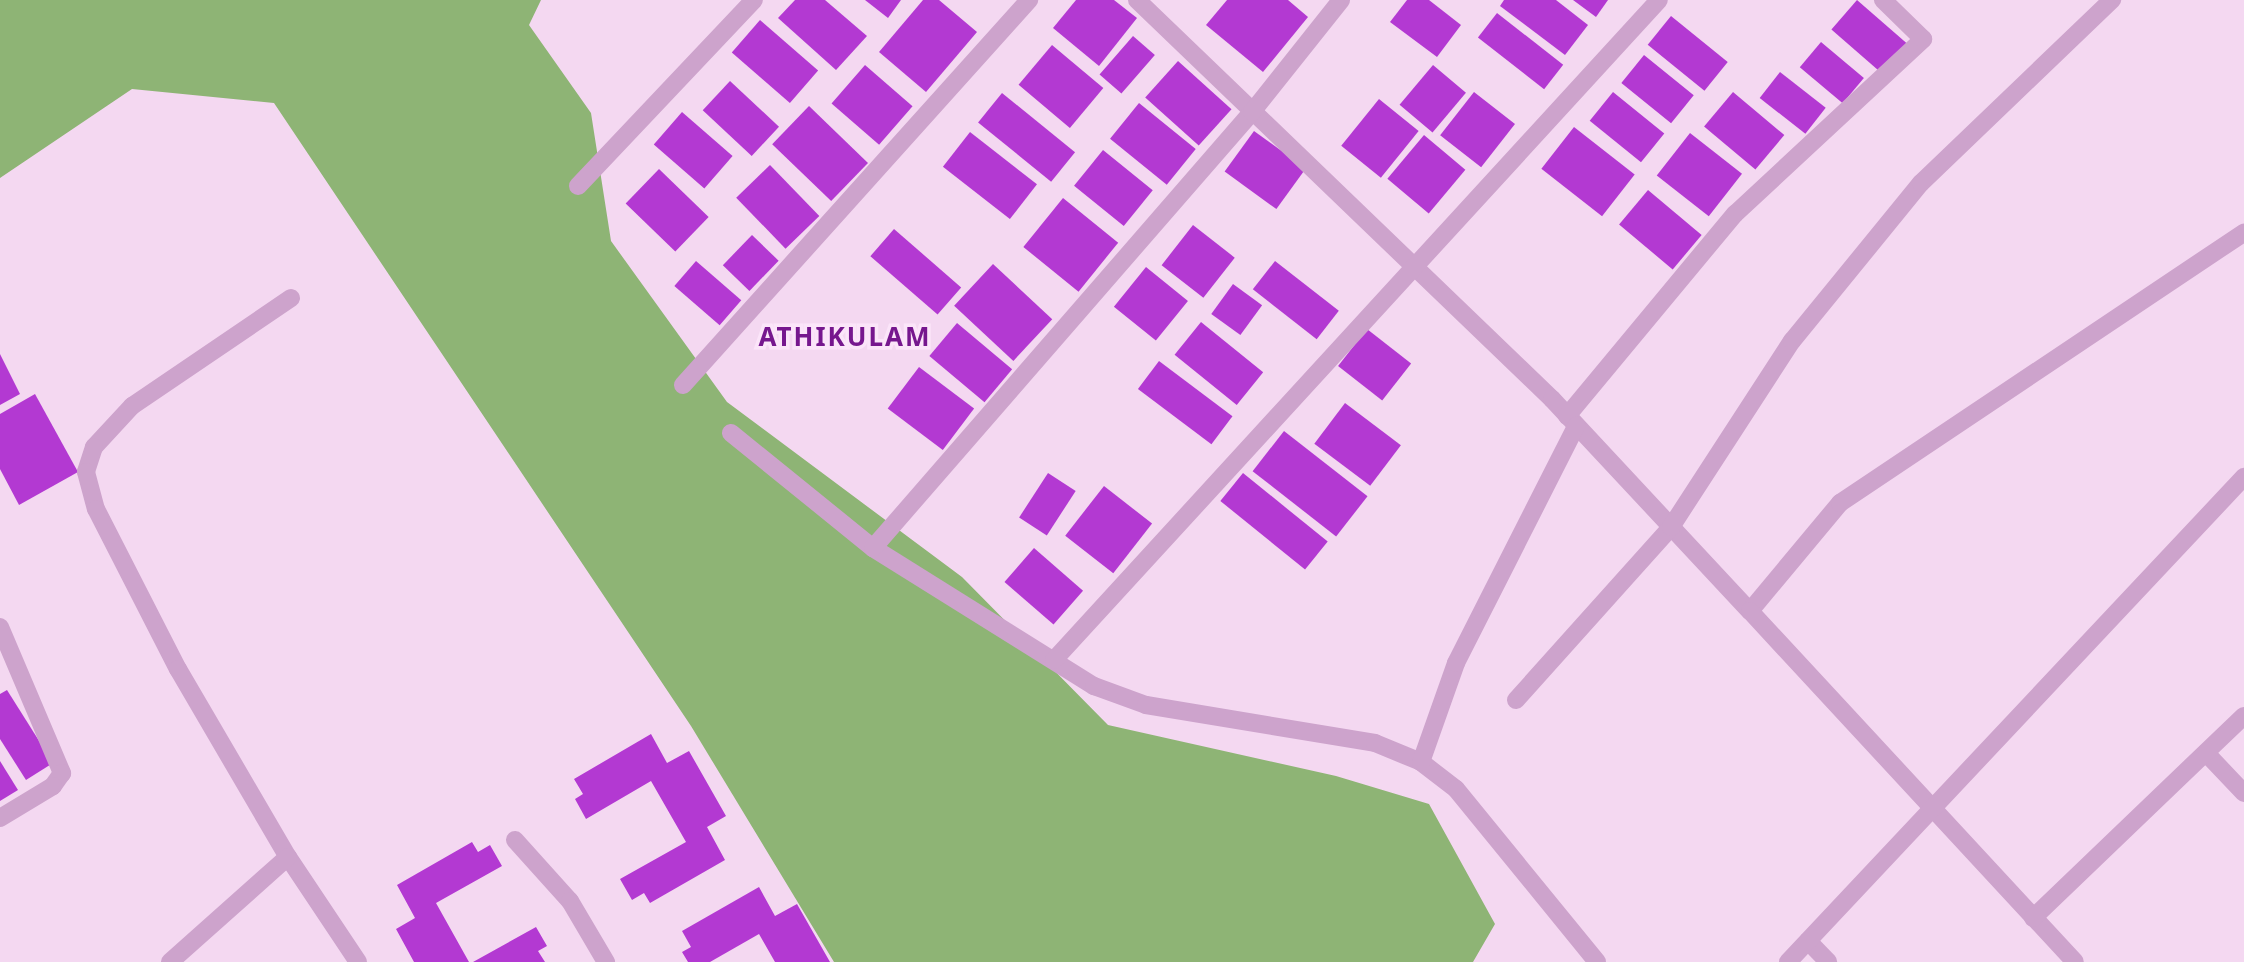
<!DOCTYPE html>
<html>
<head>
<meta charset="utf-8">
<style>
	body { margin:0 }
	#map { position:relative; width:2244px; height:962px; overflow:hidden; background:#f4d8f1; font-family:"Noto Sans",sans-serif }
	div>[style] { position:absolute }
	.water>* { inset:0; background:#8eb475 }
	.building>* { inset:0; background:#b339d2; transform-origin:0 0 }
	.minor>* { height:18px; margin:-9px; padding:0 9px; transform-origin:9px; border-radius:9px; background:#cda3cc }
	span { translate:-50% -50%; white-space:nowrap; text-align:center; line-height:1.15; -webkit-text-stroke:7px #fbe5f9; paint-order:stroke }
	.district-label { font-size:26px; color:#76178e; font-weight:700; letter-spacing:2px }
</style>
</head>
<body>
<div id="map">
	<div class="water">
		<div style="clip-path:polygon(0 0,541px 0,529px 25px,591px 113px,611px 241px,727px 402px,962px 577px,1108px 725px,1336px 776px,1429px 804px,1495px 924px,1473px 962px,834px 962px,691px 726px,274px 103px,132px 89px,0 178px)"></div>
	</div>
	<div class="building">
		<div style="clip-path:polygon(795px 0,825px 0,867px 36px,836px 70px,778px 18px)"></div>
		<div style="clip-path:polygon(865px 0,901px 0,888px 18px)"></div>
		<div style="clip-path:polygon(923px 0,939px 0,977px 32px,926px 92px,879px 52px)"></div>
		<div style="clip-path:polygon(1076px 0,1114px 0,1137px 18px,1099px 66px,1053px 28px)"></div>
		<div style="clip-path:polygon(1227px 0,1288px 0,1308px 17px,1263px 72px,1206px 25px)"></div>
		<div style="clip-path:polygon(1407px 0,1429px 0,1461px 25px,1437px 57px,1390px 22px)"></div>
		<div style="clip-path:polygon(1504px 0,1556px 0,1588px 25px,1565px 55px,1500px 6px)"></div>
		<div style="clip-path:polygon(1573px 0,1608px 0,1596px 17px)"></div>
		<div style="left:1857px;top:0;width:67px;height:39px;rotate:41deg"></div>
		<div style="left:1497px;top:13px;width:84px;height:31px;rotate:38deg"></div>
		<div style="left:1671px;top:16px;width:73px;height:37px;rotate:39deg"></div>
		<div style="left:760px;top:20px;width:77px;height:43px;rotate:41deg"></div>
		<div style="left:1133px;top:36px;width:29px;height:51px;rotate:41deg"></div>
		<div style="left:1821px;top:42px;width:56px;height:33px;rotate:40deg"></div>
		<div style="left:1052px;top:45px;width:67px;height:52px;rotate:40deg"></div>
		<div style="left:1644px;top:55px;width:64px;height:36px;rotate:39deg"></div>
		<div style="left:1178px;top:61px;width:72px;height:49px;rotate:42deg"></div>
		<div style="left:865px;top:65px;width:63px;height:51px;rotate:41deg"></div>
		<div style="left:1433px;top:65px;width:43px;height:52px;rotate:40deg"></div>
		<div style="left:1780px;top:72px;width:58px;height:33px;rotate:38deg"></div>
		<div style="left:730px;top:81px;width:67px;height:40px;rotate:43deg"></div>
		<div style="left:1474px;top:92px;width:52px;height:55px;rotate:38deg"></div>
		<div style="left:1613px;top:92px;width:66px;height:37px;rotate:39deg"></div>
		<div style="left:1733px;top:92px;width:67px;height:45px;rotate:40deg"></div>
		<div style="left:1002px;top:93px;width:94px;height:38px;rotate:39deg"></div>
		<div style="left:1379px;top:99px;width:51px;height:60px;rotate:39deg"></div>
		<div style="left:1139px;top:103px;width:73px;height:46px;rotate:39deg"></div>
		<div style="left:809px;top:106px;width:82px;height:53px;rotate:44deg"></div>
		<div style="left:682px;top:112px;width:67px;height:43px;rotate:41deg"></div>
		<div style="left:1574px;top:127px;width:77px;height:53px;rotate:38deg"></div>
		<div style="left:1254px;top:131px;width:64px;height:50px;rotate:36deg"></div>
		<div style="left:970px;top:132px;width:85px;height:44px;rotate:38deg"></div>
		<div style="left:1690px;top:133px;width:66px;height:54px;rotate:38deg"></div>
		<div style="left:1424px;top:135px;width:54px;height:57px;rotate:40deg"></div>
		<div style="left:1103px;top:150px;width:64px;height:46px;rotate:39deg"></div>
		<div style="left:770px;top:165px;width:71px;height:47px;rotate:46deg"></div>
		<div style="left:659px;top:169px;width:69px;height:48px;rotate:44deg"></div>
		<div style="left:1648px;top:190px;width:70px;height:45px;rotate:40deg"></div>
		<div style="left:1063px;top:198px;width:71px;height:63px;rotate:39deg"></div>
		<div style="left:1193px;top:225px;width:53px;height:51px;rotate:38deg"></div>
		<div style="left:894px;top:229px;width:89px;height:36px;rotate:41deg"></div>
		<div style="left:752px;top:235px;width:37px;height:42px;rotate:44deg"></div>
		<div style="left:696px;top:261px;width:60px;height:33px;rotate:41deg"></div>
		<div style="left:1275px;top:261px;width:81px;height:36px;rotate:38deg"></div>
		<div style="left:993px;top:264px;width:81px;height:57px;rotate:43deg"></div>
		<div style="left:1146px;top:267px;width:54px;height:51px;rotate:39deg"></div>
		<div style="left:1233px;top:284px;width:36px;height:37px;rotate:36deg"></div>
		<div style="left:1201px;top:322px;width:80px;height:42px;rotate:39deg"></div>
		<div style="left:957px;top:323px;width:72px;height:43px;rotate:40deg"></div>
		<div style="left:1367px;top:329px;width:56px;height:47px;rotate:38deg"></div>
		<div style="clip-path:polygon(0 354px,20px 394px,0 405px)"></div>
		<div style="left:1159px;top:361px;width:92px;height:35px;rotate:37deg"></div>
		<div style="left:919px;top:367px;width:69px;height:52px;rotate:37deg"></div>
		<div style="clip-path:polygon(35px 394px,78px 472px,19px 505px,0 469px,0 414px)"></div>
		<div style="left:1345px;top:403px;width:70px;height:51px;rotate:37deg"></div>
		<div style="left:1284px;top:431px;width:106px;height:51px;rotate:38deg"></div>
		<div style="left:1048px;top:473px;width:33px;height:53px;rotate:33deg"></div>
		<div style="left:1243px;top:473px;width:109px;height:36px;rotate:39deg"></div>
		<div style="left:1104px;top:486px;width:61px;height:63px;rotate:38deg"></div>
		<div style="left:1034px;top:548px;width:65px;height:45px;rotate:41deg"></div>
		<div style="clip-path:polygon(7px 690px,53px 763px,26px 780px,0 739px,0 694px)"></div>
		<div style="clip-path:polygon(651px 734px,667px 763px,689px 751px,726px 816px,707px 827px,725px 860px,650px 903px,644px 893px,632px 900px,620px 879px,686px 842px,651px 781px,586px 819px,575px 799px,583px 794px,574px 779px)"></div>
		<div style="clip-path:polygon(0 761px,18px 790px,0 801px)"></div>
		<div style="clip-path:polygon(472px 842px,478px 852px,490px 845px,502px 866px,436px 903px,469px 962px,414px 962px,396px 929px,415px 918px,397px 885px)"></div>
		<div style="clip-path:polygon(759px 887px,775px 916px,797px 904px,830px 962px,775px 962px,759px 934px,710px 962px,688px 962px,682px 952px,691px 947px,682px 931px)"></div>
		<div style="clip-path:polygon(536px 927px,547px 946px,538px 951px,545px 962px,473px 962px)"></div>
	</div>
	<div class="minor">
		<div style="left:1137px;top:0;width:576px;rotate:43.87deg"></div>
		<div style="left:1552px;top:399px;width:290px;rotate:47deg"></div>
		<div style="left:1750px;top:611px;width:141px;rotate:-50.2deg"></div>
		<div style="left:1840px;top:503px;width:486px;rotate:-33.8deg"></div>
		<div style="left:578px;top:186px;width:256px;rotate:-46.6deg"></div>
		<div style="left:291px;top:298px;width:192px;rotate:145.8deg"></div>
		<div style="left:132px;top:406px;width:56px;rotate:132.8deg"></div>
		<div style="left:94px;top:447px;width:26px;rotate:108deg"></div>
		<div style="left:86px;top:472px;width:38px;rotate:75deg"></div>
		<div style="left:96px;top:509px;width:180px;rotate:62.9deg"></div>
		<div style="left:178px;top:669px;width:218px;rotate:59.7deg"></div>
		<div style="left:288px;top:857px;width:126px;rotate:56.3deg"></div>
		<div style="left:683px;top:385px;width:518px;rotate:-48.05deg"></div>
		<div style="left:1567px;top:416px;width:263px;rotate:-50.3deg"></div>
		<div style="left:1735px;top:214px;width:257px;rotate:-42.9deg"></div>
		<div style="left:1923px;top:39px;width:56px;rotate:-135.7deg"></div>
		<div style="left:731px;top:433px;width:183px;rotate:39deg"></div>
		<div style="left:873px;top:548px;width:261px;rotate:32deg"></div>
		<div style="left:1094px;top:686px;width:55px;rotate:20.1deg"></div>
		<div style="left:1146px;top:705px;width:232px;rotate:9.4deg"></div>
		<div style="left:1375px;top:743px;width:50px;rotate:22.4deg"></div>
		<div style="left:1421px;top:762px;width:44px;rotate:37.6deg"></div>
		<div style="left:1456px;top:789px;width:223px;rotate:50.8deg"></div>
		<div style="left:873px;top:548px;width:578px;rotate:-49deg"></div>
		<div style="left:1252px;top:112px;width:143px;rotate:-51.5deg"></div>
		<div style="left:1750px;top:611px;width:478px;rotate:47.2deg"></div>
		<div style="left:0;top:627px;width:159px;rotate:67deg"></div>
		<div style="left:62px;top:773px;width:16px;rotate:125deg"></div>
		<div style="left:53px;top:786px;width:62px;rotate:148.9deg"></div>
		<div style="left:1054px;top:660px;width:895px;rotate:-47.49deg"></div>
		<div style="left:1516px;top:700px;width:232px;rotate:-48.1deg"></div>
		<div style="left:1671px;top:527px;width:222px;rotate:-57deg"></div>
		<div style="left:1792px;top:341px;width:204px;rotate:-50.8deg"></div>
		<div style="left:1921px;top:183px;width:265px;rotate:-43.8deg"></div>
		<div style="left:2206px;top:753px;width:55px;rotate:46.5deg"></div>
		<div style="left:1421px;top:762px;width:105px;rotate:-70.5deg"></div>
		<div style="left:1456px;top:663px;width:266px;rotate:-63.1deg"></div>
		<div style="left:515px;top:840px;width:82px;rotate:48deg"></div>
		<div style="left:570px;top:901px;width:71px;rotate:59.5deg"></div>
		<div style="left:2033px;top:918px;width:292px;rotate:-43.8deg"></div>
		<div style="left:1808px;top:941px;width:29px;rotate:46deg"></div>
		<div style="left:170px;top:962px;width:158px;rotate:-41.7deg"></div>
		<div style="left:1788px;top:962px;width:666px;rotate:-46.77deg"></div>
	</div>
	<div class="district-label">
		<span style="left:845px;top:337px">ATHIKULAM</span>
	</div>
</div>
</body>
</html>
